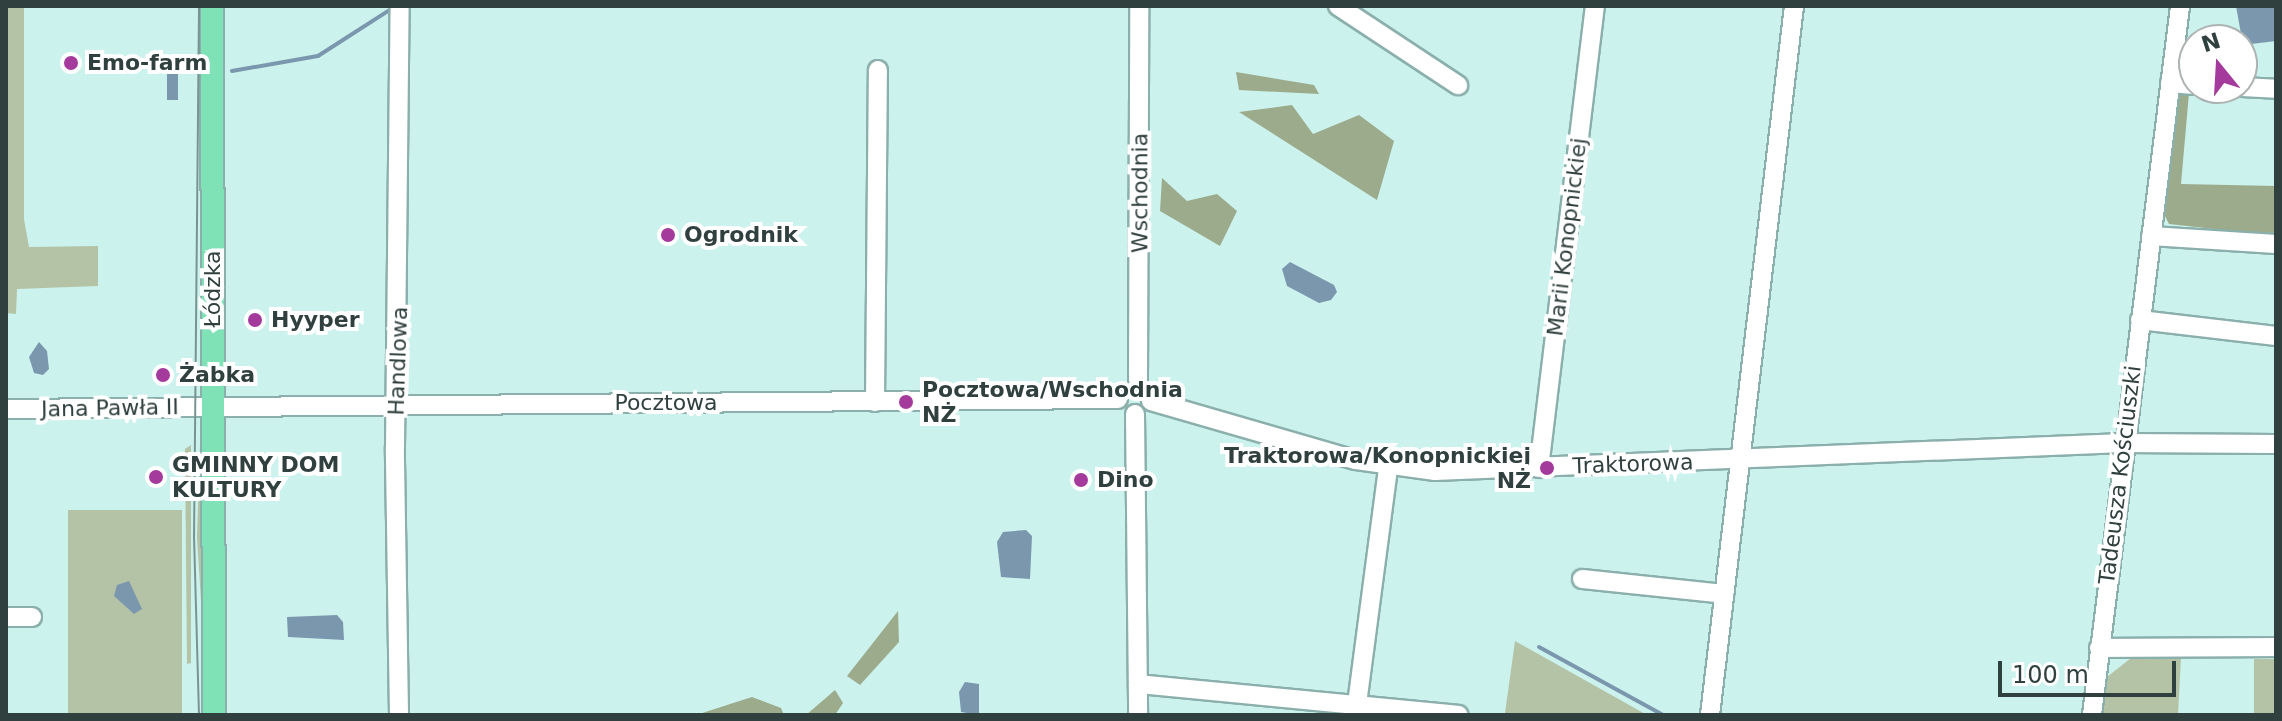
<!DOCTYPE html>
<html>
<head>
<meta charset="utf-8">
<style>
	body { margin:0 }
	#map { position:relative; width:2282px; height:721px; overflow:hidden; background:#ccf2ed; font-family:"DejaVu Sans",sans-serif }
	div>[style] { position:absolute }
	.green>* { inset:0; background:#b4c3a6; transform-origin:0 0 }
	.forest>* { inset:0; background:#9bab8c }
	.water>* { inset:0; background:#7b97ae; transform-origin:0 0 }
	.stream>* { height:4px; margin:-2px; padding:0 2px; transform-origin:2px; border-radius:2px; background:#7b97ae }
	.roads { filter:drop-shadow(2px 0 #8bafab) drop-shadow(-2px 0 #8bafab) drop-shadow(0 2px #8bafab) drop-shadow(0 -2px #8bafab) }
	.minor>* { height:18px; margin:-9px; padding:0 9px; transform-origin:9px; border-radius:9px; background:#fff }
	.major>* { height:22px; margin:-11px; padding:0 11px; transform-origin:11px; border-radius:11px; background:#7fe1b6 }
	.tram>* { height:2px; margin:-1px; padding:0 1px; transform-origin:1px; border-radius:1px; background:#799490 }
	.dots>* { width:22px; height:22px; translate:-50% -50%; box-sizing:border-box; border:4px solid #fff; border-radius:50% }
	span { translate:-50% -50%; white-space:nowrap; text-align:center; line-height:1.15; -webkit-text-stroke:8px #fff; paint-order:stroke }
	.poi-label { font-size:22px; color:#30403e; font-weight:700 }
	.left { translate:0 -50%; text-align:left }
	.right { translate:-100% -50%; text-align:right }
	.street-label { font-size:22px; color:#30403e }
	.frame { position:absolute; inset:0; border:8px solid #30403e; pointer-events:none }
	.north { position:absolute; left:2178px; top:24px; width:80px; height:80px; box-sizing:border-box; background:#fff; border:2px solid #acb3b2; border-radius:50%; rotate:342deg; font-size:22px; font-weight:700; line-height:32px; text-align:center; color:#30403e }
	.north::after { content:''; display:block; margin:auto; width:28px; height:36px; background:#a43a9c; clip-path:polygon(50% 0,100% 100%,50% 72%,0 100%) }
	.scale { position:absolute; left:1998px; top:661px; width:178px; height:36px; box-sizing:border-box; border:4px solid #30403e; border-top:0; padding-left:10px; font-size:24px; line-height:28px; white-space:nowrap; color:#30403e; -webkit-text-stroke:6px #fff; paint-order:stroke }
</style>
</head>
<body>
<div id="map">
	<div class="green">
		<div style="clip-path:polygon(6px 6px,24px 6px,24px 219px,29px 247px,98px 246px,98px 286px,17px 289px,16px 314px,6px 313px)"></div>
		<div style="clip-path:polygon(191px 445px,191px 663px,187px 664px,185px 449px)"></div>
		<div style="clip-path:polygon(200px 445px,205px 445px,205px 664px,197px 537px)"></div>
		<div style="left:182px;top:510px;width:205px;height:114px;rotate:90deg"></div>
		<div style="clip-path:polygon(1515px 641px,1647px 715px,1505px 713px)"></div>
		<div style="clip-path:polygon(2131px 658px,2181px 658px,2178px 715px,2103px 715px,2107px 677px)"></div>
		<div style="left:2254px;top:659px;width:22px;height:56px"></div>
	</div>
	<div class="forest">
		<div style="clip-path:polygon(1236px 72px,1314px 85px,1319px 94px,1239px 90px)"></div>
		<div style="clip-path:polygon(2175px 92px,2189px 93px,2181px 184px,2276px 186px,2276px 236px,2169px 224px,2163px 212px)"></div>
		<div style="clip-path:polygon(1292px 105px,1313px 134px,1359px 115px,1394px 141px,1377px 200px,1239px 112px)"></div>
		<div style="clip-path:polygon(1162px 178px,1187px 201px,1217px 194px,1237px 211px,1220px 246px,1160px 211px)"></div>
		<div style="clip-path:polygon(898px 611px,899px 642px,860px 685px,847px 676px)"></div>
		<div style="clip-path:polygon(835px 690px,843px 703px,835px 715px,806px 715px)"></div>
		<div style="clip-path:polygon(752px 697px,781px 708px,784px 715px,696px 715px)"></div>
	</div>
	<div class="water">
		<div style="clip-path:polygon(2236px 6px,2276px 6px,2276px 41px,2243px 45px)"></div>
		<div style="left:167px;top:57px;width:11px;height:43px"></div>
		<div style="clip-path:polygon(1290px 262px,1334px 285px,1337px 292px,1331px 300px,1319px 303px,1287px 286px,1282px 269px)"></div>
		<div style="clip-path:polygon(39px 342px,47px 351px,49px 369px,43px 375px,34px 373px,29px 357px)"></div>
		<div style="clip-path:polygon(1026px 530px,1032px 536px,1030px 579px,1001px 577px,997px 542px,1003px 532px)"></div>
		<div style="clip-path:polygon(129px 581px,142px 609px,134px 614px,114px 596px,117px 585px)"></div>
		<div style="clip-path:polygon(337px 615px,343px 622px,344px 640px,288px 637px,287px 617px)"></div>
		<div style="clip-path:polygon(965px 682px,979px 684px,979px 715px,961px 712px,959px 692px)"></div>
	</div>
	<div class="stream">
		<div style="left:232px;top:71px;width:87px;rotate:-9.9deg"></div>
		<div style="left:318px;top:56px;width:83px;rotate:-32.7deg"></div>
		<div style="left:1539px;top:647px;width:141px;rotate:28.7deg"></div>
	</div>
	<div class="roads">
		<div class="minor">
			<div style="left:1338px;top:6px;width:144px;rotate:33.4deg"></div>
			<div style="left:2170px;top:83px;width:24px;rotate:5deg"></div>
			<div style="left:2242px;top:87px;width:34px;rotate:3deg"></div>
			<div style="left:2151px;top:236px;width:125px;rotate:3.7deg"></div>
			<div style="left:2140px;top:320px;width:137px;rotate:6.7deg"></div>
			<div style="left:1138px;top:380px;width:374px;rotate:-89.8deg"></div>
			<div style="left:1151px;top:401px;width:213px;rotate:16.1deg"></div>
			<div style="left:1356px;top:460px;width:80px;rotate:7.9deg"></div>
			<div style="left:1435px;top:471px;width:689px;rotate:-2.33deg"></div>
			<div style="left:2123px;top:443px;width:153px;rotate:0.4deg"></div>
			<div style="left:875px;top:402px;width:332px;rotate:-89.5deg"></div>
			<div style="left:6px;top:409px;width:1112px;rotate:-0.52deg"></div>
			<div style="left:1135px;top:414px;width:301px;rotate:89.4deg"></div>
			<div style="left:1539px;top:468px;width:465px;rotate:-83.1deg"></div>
			<div style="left:1582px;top:579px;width:143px;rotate:6deg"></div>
			<div style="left:6px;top:617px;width:26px"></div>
			<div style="left:2099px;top:648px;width:177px;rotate:-0.3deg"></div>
			<div style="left:1138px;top:684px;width:322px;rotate:5.5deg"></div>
			<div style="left:1357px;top:704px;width:239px;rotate:-82.5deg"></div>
			<div style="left:399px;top:715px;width:268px;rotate:-90.9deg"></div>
			<div style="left:395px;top:447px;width:441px;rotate:-89.4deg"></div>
			<div style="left:1710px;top:715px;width:714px;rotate:-83.24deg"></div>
			<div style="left:2092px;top:715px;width:714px;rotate:-82.92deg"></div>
		</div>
		<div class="major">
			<div style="left:212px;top:6px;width:709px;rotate:89.84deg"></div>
		</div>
	</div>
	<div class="tram">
		<div style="left:199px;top:715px;width:176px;rotate:-91.6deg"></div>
		<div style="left:194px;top:539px;width:533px;rotate:-89.46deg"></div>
	</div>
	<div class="dots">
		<div style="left:71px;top:63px;background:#a43a9c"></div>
		<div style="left:668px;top:235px;background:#a43a9c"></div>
		<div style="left:255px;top:320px;background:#a43a9c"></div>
		<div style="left:163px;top:375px;background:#a43a9c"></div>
		<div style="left:906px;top:402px;background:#a43a9c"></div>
		<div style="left:1547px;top:468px;background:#a43a9c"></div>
		<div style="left:156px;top:477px;background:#a43a9c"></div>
		<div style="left:1081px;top:480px;background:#a43a9c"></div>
	</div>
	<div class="poi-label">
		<span class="left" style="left:87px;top:63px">Emo-farm</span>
		<span class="left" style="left:684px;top:235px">Ogrodnik</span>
		<span class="left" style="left:271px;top:320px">Hyyper</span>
		<span class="left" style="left:179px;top:375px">Żabka</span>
		<span class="left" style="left:922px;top:402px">Pocztowa/Wschodnia<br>NŻ</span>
		<span class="right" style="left:1531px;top:468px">Traktorowa/Konopnickiej<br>NŻ</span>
		<span class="left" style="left:172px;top:477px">GMINNY DOM<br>KULTURY</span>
		<span class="left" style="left:1097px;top:480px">Dino</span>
	</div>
	<div class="street-label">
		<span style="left:1140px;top:193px;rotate:-90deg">Wschodnia</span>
		<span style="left:1567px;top:237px;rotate:-83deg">Marii Konopnickiej</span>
		<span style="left:213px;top:289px;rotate:-90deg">Łódzka</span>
		<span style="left:398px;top:361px;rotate:-88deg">Handlowa</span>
		<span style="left:666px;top:403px">Pocztowa</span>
		<span style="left:110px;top:408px;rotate:-1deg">Jana Pawła II</span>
		<span style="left:1633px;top:464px;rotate:-2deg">Traktorowa</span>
		<span style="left:2120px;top:475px;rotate:-83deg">Tadeusza Kościuszki</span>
	</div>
	<div class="frame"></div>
	<div class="north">N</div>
	<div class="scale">100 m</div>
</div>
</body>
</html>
